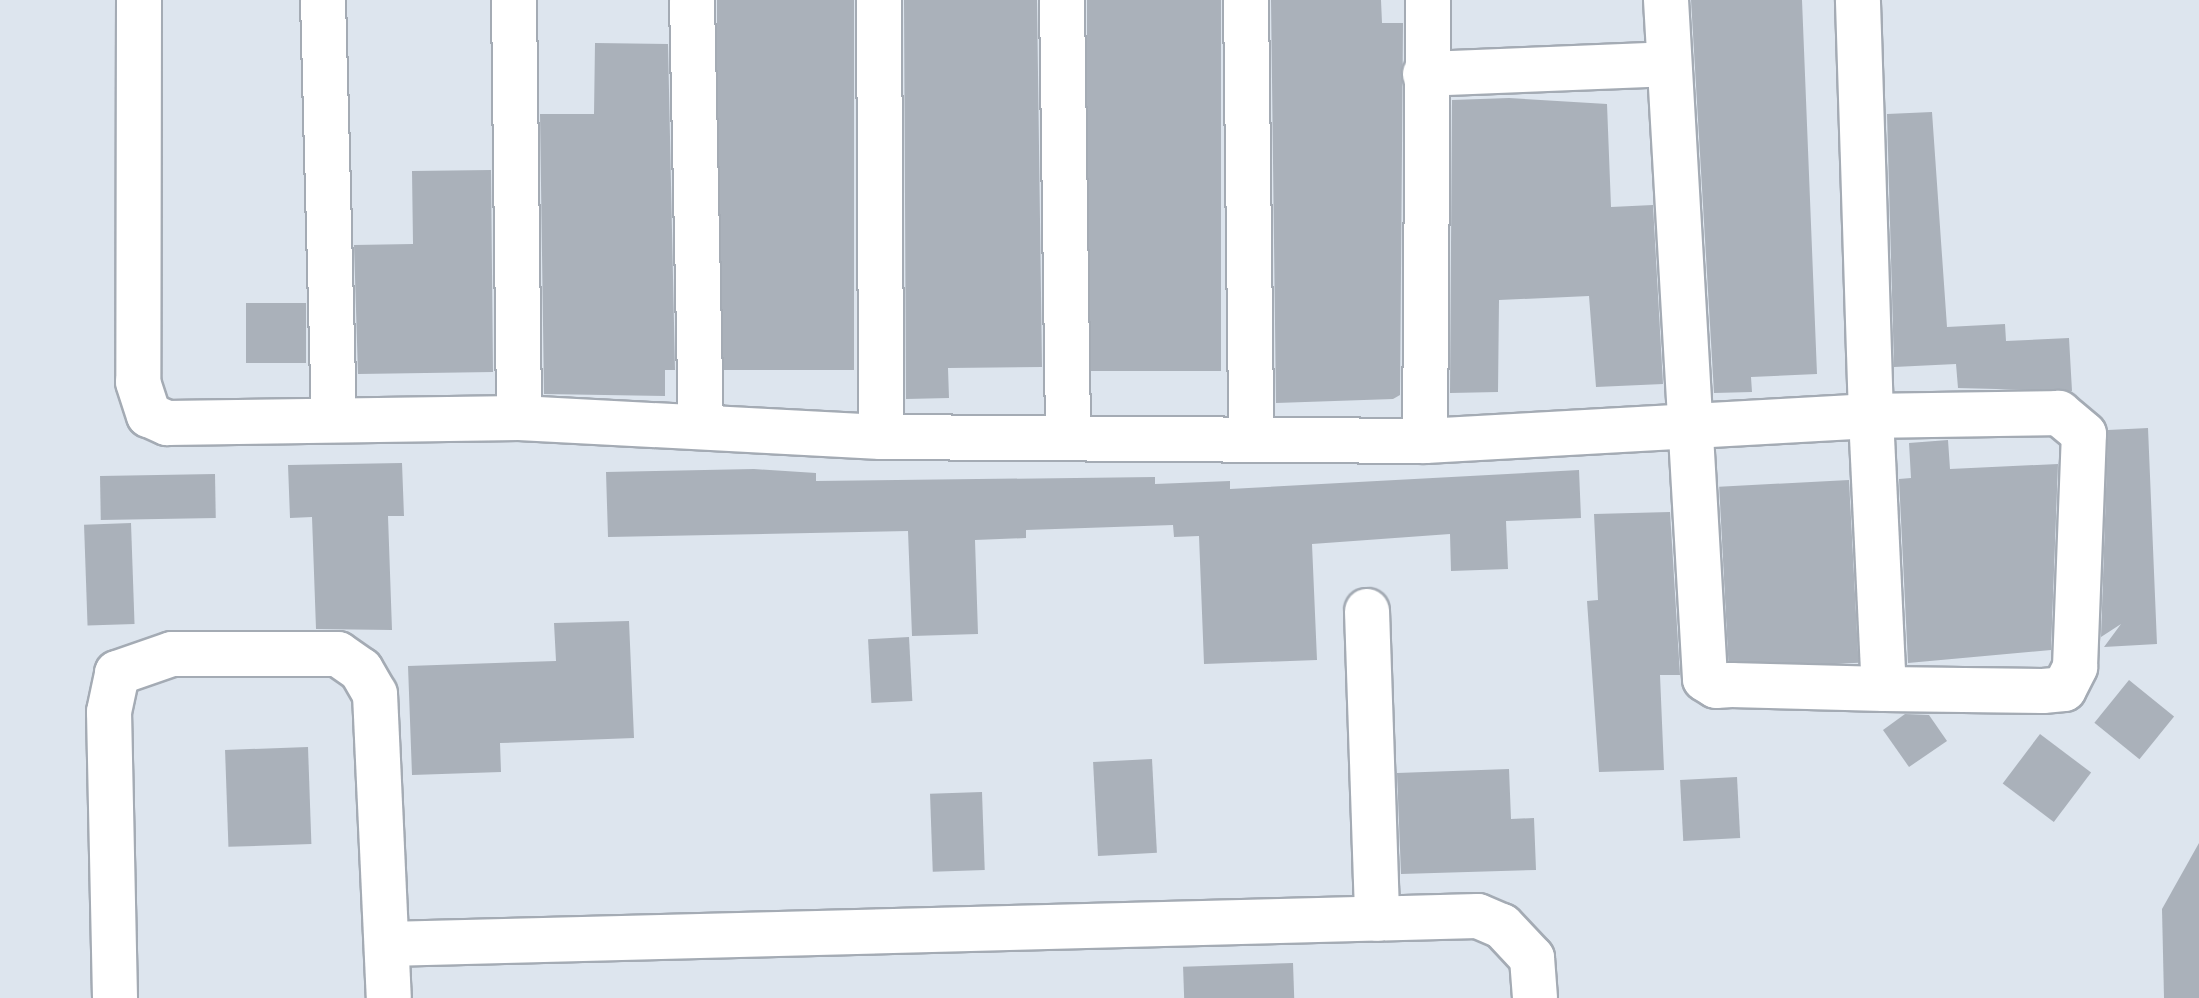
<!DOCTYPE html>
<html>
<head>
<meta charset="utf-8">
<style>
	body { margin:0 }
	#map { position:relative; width:2199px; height:998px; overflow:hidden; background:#dde5ee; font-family:"Golos Text",sans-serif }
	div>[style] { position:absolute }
	.building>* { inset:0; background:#aab1ba; transform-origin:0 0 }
	.roads { filter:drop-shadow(2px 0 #a4abb4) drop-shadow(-2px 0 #a4abb4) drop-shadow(0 2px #a4abb4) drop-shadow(0 -2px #a4abb4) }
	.street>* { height:44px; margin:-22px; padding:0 22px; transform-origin:22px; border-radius:22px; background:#fff }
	span { translate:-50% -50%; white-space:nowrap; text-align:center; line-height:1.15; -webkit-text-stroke:6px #dde5ee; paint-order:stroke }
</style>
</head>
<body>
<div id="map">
	<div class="building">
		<div style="left:717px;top:0;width:137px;height:370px"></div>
		<div style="clip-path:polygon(904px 0,1037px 0,1042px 367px,948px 368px,949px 398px,906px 399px)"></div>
		<div style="left:1087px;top:0;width:134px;height:371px"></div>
		<div style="clip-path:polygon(1271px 0,1381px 0,1382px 23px,1403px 23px,1400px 395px,1393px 399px,1276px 403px)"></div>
		<div style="clip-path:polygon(1691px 0,1802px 0,1817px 374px,1751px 377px,1752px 392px,1714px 393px)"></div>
		<div style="clip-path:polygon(595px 43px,668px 44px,675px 370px,665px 370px,665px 396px,544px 394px,540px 114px,594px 114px)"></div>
		<div style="clip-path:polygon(1509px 98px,1607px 104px,1611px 207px,1653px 205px,1663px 384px,1596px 387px,1589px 296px,1499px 300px,1498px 392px,1450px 393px,1452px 100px)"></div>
		<div style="clip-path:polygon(1932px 112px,1947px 327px,2005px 324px,2006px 341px,2069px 338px,2072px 391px,1958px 388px,1956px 364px,1894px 367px,1887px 114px)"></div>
		<div style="clip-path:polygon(491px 170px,493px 372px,358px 374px,354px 245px,413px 244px,412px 171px)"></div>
		<div style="left:246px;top:303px;width:60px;height:60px"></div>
		<div style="clip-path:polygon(2148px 428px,2157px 644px,2104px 647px,2121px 624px,2101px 637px,2108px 430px)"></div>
		<div style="clip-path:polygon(1948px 440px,1950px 469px,2058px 464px,2051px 650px,1908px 663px,1899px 479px,1911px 478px,1909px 443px)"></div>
		<div style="clip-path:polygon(402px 463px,404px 516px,388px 516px,392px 630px,316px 629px,312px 517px,290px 518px,288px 465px)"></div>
		<div style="clip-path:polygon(754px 469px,816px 473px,816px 481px,1155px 477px,1155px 484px,1230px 481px,1230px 489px,1579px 470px,1581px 518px,1506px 521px,1508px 569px,1451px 571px,1450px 534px,1312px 544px,1317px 660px,1204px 664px,1199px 536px,1174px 537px,1173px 525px,1026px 530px,1026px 538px,975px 540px,978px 634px,912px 636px,908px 531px,608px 537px,606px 472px)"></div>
		<div style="left:215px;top:474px;width:44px;height:115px;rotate:89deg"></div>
		<div style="left:1849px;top:480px;width:183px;height:130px;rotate:87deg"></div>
		<div style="clip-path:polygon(1670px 512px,1680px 675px,1660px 675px,1664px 770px,1599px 772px,1587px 601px,1598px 600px,1594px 514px)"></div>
		<div style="left:131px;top:523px;width:101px;height:47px;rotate:88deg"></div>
		<div style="clip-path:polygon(629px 621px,634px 738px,500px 743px,501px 772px,412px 775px,408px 666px,556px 661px,554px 623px)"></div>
		<div style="left:909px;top:637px;width:64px;height:41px;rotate:87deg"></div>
		<div style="left:2129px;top:680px;width:58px;height:55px;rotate:39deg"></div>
		<div style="clip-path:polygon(1905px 714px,1929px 715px,1947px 741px,1909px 767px,1883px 730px)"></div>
		<div style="left:2040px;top:734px;width:64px;height:62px;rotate:37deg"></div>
		<div style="left:308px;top:747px;width:97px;height:83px;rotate:88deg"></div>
		<div style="left:1152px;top:759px;width:94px;height:59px;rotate:87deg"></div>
		<div style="clip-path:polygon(1509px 769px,1511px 819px,1534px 818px,1536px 870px,1401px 874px,1397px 773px)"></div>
		<div style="left:1737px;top:777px;width:61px;height:57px;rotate:87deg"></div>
		<div style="left:982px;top:792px;width:78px;height:52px;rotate:88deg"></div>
		<div style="clip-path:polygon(2199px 843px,2199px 998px,2164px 998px,2162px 909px)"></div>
		<div style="left:1293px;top:963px;width:35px;height:110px;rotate:88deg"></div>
	</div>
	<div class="roads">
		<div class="street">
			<div style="left:139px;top:0;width:382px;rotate:90.1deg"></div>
			<div style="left:138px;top:382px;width:35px;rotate:72deg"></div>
			<div style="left:149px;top:415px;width:20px;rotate:24deg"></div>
			<div style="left:167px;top:423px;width:352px;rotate:-0.8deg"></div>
			<div style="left:519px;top:418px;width:362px;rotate:3deg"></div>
			<div style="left:881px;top:437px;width:544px;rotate:0.42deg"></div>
			<div style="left:1425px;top:441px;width:447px;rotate:-3.2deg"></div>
			<div style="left:1871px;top:416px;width:416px;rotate:-91.8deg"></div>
			<div style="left:323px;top:0;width:416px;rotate:88.5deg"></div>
			<div style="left:514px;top:0;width:418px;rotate:89.3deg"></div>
			<div style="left:692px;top:0;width:423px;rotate:88.8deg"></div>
			<div style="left:879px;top:0;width:437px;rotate:89.7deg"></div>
			<div style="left:1062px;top:0;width:436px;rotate:89.2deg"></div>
			<div style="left:1246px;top:0;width:437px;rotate:89.3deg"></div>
			<div style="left:1666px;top:0;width:680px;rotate:86.71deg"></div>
			<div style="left:1705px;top:679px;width:13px;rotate:32deg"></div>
			<div style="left:1716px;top:686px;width:15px;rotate:-4deg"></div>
			<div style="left:1731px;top:685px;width:153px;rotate:1.5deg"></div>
			<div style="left:1884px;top:689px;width:159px;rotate:0.7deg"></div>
			<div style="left:2043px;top:691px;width:21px;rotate:-5deg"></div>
			<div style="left:2064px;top:689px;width:25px;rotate:-63deg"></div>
			<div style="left:2075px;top:667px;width:233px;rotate:-87.8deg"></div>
			<div style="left:2084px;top:434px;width:33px;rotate:-140deg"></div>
			<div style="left:2059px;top:413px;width:188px;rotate:179.1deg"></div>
			<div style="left:1871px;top:416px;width:273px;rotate:87.3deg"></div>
			<div style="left:1425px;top:74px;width:244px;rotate:-2.3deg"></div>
			<div style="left:1425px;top:441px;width:441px;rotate:-89.6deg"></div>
			<div style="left:1367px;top:611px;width:308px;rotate:88.1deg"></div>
			<div style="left:387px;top:944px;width:1091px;rotate:-1.47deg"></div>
			<div style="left:1478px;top:916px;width:26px;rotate:23deg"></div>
			<div style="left:1502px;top:926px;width:44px;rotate:46.8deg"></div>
			<div style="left:1532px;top:958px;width:40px;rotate:85.7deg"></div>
			<div style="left:115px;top:998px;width:286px;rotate:-91.2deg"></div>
			<div style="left:109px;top:712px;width:40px;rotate:-78deg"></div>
			<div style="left:117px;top:673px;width:58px;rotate:-19.1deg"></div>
			<div style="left:172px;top:654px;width:166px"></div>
			<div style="left:338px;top:654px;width:28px;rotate:35deg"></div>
			<div style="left:361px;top:670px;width:28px;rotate:60deg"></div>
			<div style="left:375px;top:694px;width:304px;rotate:87.4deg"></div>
		</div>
	</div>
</div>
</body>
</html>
